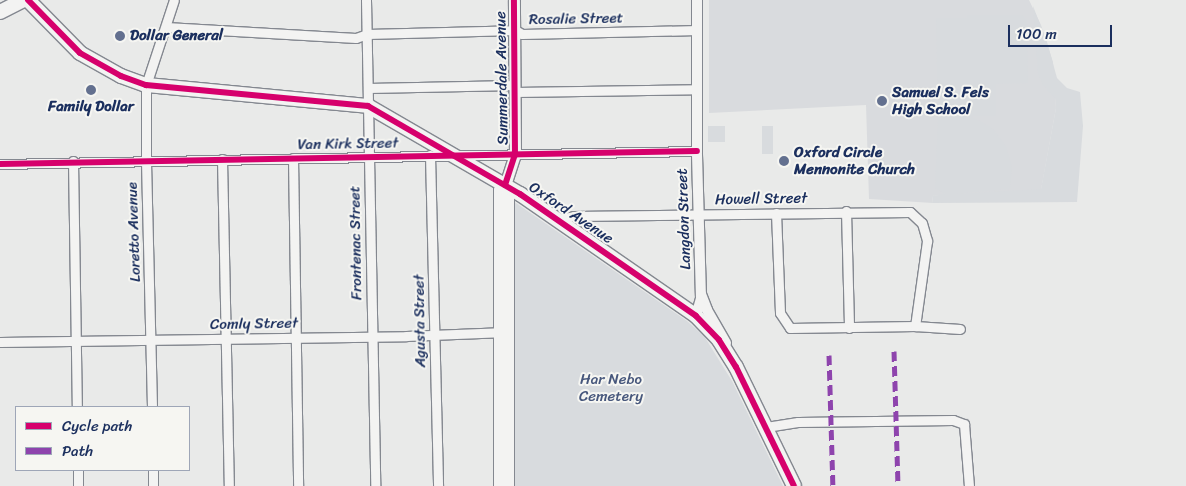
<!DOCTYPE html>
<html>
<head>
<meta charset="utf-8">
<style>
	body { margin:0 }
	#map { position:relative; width:1186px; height:486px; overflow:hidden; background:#e9eae9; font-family:Sriracha,sans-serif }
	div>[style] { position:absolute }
	.built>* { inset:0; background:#d9dbde }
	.green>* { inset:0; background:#d8dbde; transform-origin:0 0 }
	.roads { filter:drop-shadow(1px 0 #848890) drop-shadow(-1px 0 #848890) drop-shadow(0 1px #848890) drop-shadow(0 -1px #848890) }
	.minor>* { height:9px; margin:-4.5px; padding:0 4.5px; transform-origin:4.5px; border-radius:4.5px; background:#f3f3f2 }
	.tertiary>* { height:10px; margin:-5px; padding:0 5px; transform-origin:5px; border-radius:5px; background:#f3f3f2 }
	.secondary>* { height:11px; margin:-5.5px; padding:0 5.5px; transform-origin:5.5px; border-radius:5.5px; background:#f3f3f2 }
	.primary>* { height:14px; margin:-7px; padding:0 7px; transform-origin:7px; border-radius:7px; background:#f3f3f2 }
	.quiet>* { height:5px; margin-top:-2.5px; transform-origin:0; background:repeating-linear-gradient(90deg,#8e44ad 0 10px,transparent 0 15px) }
	.cycleway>* { height:6px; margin:-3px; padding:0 3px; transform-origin:3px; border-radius:3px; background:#d6006c }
	.dots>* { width:14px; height:14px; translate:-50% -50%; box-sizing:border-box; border:2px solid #f6f6f2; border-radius:50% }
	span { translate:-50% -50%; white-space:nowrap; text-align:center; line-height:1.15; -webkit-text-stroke:4px #f6f6f2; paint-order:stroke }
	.street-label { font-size:15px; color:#1b2f5e }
	.poi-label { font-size:15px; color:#1b2f5e; font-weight:700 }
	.left { translate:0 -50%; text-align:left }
	.park-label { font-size:15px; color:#47577c }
	.legend { position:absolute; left:15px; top:406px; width:175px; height:65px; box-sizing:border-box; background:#f6f6f2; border:1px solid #9ea6b7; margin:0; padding:6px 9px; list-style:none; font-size:15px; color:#1b2f5e }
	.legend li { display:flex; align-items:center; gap:10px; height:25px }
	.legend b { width:25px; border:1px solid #9ea6b7 }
	.scale { position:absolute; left:1008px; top:25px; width:104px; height:22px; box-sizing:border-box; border:2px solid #1b2f5e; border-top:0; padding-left:6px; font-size:15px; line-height:18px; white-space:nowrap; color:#1b2f5e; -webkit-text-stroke:4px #f6f6f2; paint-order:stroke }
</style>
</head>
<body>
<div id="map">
	<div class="built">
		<div style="clip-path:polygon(709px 0,1029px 0,1041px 25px,1053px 62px,1056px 108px,1041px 190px,932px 196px,933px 203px,869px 199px,866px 105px,709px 113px)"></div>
	</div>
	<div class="green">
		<div style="clip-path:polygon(1033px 6px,1047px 42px,1057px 78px,1067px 88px,1080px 92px,1083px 126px,1077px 202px,933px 203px,932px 196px,945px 194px,935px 188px,938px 117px,936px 18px,967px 18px,967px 15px,1022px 15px,1027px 21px,1028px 83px,996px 84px,996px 116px,971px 116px,993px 129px,1006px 146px,1012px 167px,1010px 189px,955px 194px,1041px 189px,1056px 108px,1055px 98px,1043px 85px,1038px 74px)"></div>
		<div style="left:708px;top:126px;width:17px;height:16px"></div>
		<div style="left:762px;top:126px;width:11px;height:28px"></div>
		<div style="clip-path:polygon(513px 201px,687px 321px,704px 336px,732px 381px,783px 486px,513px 486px)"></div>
	</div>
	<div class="roads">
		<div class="minor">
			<div style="left:366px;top:0;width:486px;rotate:88.9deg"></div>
			<div style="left:166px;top:27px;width:190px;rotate:3.3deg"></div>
			<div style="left:356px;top:38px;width:12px;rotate:-20deg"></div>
			<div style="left:367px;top:34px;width:148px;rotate:-1.5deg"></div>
			<div style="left:515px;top:30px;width:8px;rotate:30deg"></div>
			<div style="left:522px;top:34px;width:175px;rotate:-1.3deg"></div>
			<div style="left:368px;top:88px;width:147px;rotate:-1.2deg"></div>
			<div style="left:515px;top:92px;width:182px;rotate:-0.9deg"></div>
			<div style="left:430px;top:155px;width:331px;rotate:88.6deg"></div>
			<div style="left:293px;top:158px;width:328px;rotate:89.1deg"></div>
			<div style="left:222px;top:159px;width:327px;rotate:88.8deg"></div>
			<div style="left:73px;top:161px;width:246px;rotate:89.1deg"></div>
			<div style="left:0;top:164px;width:697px;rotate:-1.07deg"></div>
			<div style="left:846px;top:211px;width:117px;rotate:88.5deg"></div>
			<div style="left:776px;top:213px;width:100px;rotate:87.7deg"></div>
			<div style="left:780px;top:313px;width:18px;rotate:56deg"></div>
			<div style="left:790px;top:328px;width:125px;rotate:-0.9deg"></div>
			<div style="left:915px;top:326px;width:45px;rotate:3.8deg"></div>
			<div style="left:559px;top:219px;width:15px;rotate:-11deg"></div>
			<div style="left:574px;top:216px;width:336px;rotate:-0.7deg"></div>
			<div style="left:910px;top:212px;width:16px;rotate:43deg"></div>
			<div style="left:922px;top:223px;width:19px;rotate:74deg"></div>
			<div style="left:927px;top:241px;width:86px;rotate:98deg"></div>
			<div style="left:0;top:342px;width:406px;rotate:-0.8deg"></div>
			<div style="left:406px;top:336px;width:100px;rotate:-2.3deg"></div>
			<div style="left:152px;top:407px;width:245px;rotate:-91.4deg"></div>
			<div style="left:146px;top:162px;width:77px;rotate:-90deg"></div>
			<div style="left:146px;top:85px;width:89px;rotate:-71.8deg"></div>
			<div style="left:766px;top:427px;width:32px;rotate:-9deg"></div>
			<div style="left:798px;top:422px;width:155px;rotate:-0.7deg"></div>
			<div style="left:953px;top:420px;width:12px;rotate:20deg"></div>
			<div style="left:964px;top:424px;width:62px;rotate:85.4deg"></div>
			<div style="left:78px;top:470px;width:16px;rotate:90deg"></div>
			<div style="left:153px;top:470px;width:16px;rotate:90deg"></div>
		</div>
		<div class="tertiary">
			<div style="left:701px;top:294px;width:17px;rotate:69deg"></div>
			<div style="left:707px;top:310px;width:38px;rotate:60deg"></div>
			<div style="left:696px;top:316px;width:19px;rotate:-74deg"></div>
			<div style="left:701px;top:298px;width:147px;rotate:-91.6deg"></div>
			<div style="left:697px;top:151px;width:151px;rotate:-90deg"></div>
			<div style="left:499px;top:486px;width:296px;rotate:-90deg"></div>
			<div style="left:499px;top:190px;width:8px;rotate:-40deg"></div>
			<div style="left:505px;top:185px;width:13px;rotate:72deg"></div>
			<div style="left:509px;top:197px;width:289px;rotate:90deg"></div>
		</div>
		<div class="secondary">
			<div style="left:505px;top:185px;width:32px;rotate:-72deg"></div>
			<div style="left:515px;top:155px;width:155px;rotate:-90.4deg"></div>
		</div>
		<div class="primary">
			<div style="left:28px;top:0;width:74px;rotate:45.5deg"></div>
			<div style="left:80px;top:53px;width:47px;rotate:29.3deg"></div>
			<div style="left:121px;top:76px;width:27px;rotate:20deg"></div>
			<div style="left:146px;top:85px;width:223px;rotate:5.4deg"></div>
			<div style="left:368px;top:106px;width:176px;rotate:30.1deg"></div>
			<div style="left:520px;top:194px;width:214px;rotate:34.7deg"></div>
			<div style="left:696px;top:316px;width:33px;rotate:46deg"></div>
			<div style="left:719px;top:340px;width:32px;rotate:58deg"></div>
			<div style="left:736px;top:367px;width:132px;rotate:64deg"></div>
			<div style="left:0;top:12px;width:27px;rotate:-27deg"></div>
		</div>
	</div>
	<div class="quiet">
		<div style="left:894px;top:351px;width:135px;rotate:88.3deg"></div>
		<div style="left:829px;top:355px;width:131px;rotate:88.3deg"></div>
	</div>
	<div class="cycleway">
		<div style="left:28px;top:0;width:74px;rotate:45.5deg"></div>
		<div style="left:80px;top:53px;width:47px;rotate:29.3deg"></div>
		<div style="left:121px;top:76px;width:27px;rotate:20deg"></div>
		<div style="left:146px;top:85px;width:223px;rotate:5.4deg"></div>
		<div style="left:368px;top:106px;width:176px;rotate:30.1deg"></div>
		<div style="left:520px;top:194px;width:214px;rotate:34.7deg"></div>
		<div style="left:696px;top:316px;width:33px;rotate:46deg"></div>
		<div style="left:719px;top:340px;width:32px;rotate:58deg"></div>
		<div style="left:736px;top:367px;width:132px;rotate:64deg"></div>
		<div style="left:0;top:164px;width:697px;rotate:-1.07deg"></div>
		<div style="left:505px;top:185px;width:32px;rotate:-72deg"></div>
		<div style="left:515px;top:155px;width:155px;rotate:-90.4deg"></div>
	</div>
	<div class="dots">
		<div style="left:120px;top:36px;background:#63708f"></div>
		<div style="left:91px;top:90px;background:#63708f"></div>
		<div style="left:882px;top:101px;background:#63708f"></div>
		<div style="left:784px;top:161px;background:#63708f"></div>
	</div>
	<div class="street-label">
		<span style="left:576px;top:19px;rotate:-1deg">Rosalie Street</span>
		<span style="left:502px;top:78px;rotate:-91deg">Summerdale Avenue</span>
		<span style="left:348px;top:144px;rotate:-1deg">Van Kirk Street</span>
		<span style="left:761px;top:199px;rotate:-1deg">Howell Street</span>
		<span style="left:571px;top:213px;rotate:34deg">Oxford Avenue</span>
		<span style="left:684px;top:219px;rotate:-92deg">Langdon Street</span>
		<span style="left:134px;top:232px;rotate:-92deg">Loretto Avenue</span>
		<span style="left:356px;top:243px;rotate:-91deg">Frontenac Street</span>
		<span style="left:420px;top:321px;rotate:-91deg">Agusta Street</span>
		<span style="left:254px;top:324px;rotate:-1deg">Comly Street</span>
	</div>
	<div class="poi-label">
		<span class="left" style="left:130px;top:36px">Dollar General</span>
		<span class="left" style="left:892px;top:101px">Samuel S. Fels<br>High School</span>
		<span style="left:91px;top:107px">Family Dollar</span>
		<span class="left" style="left:794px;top:161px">Oxford Circle<br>Mennonite Church</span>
	</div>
	<div class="park-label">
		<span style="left:611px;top:388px">Har Nebo<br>Cemetery</span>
	</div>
	<ul class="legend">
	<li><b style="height:6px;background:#d6006c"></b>Cycle path</li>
	<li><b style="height:6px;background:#8e44ad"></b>Path</li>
	</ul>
	<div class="scale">100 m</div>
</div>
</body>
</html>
